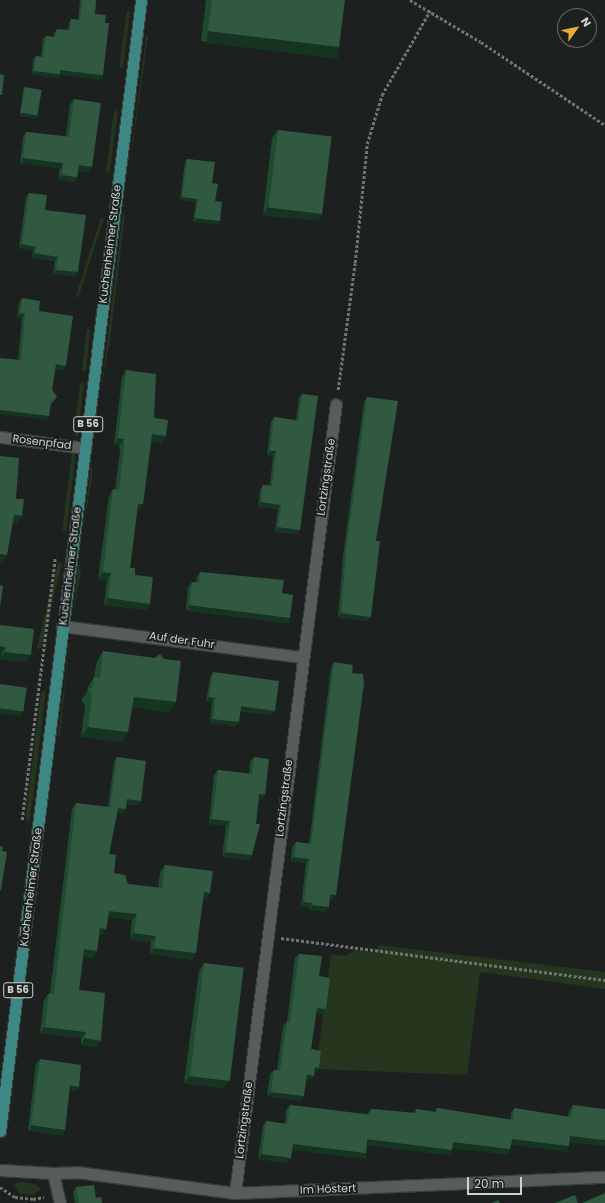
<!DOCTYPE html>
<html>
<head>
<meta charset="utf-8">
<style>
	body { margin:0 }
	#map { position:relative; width:605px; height:1203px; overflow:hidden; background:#1c211f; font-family:Poppins,sans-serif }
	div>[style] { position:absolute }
	.green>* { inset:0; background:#26351e; transform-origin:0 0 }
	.path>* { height:2.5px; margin-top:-1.25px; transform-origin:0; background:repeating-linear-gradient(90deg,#707472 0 3px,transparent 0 5px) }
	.roads { filter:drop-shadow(1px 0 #3a3e3d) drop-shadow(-1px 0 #3a3e3d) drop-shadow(0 1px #3a3e3d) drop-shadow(0 -1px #3a3e3d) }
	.minor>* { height:11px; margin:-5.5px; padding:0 5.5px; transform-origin:5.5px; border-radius:5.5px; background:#575d5b }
	.primary>* { height:11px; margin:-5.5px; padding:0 5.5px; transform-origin:5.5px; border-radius:5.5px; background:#3e8884 }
	.wall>* { inset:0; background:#1e4a2f }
	.shaded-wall>* { inset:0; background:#153421; transform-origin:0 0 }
	.building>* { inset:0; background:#315941; transform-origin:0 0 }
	span { translate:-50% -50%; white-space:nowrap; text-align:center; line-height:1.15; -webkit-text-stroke:4px #1c211f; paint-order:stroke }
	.shield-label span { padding:1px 3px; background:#1c211f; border:1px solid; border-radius:3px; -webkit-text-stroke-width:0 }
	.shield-label { font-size:10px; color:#cfd2d1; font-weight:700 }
	.street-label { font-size:11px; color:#cfd2d1 }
	.north { position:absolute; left:557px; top:8px; width:40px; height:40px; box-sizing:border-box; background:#1c211f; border:1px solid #646866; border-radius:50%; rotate:57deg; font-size:11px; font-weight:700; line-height:16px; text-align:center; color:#cfd2d1 }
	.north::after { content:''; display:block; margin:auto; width:14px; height:18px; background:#eaaa38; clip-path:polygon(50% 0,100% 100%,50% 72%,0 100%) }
	.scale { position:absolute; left:467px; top:1177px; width:55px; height:18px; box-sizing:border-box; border:2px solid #cfd2d1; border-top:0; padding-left:5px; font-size:12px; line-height:14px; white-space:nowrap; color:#cfd2d1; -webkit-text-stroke:3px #1c211f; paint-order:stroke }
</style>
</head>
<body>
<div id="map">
	<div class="green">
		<div style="clip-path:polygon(127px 11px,130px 12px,123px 68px,119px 67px)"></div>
		<div style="clip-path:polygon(146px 37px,148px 37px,126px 192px,131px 155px)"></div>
		<div style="clip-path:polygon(114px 110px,118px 112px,110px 171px,106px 173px)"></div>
		<div style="clip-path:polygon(123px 214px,125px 214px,111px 332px,101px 391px)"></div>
		<div style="left:101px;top:218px;width:3px;height:83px;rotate:18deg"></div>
		<div style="clip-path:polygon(87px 329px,90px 329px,86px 372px,82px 370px)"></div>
		<div style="clip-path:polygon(82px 382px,84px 383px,78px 437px,74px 434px,80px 385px)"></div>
		<div style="left:76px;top:452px;width:79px;height:4px;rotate:97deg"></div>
		<div style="clip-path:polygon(92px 461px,92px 478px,83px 531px)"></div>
		<div style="left:58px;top:563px;width:4px;height:88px;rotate:14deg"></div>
		<div style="clip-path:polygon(80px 564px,81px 570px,74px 611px,78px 565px)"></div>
		<div style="clip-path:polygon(70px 641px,60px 735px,58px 736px,69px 646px)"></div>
		<div style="clip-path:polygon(46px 689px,33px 798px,29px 823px,26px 820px,26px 813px,41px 693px)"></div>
		<div style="clip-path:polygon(378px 945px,605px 972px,605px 989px,480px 972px,467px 1075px,316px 1069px,331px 954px,345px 956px,355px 950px,377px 953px)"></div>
		<div style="clip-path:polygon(22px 1182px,34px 1184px,41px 1189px,33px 1195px,19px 1193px,14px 1184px)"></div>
	</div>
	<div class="path">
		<div style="left:410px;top:0;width:82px;rotate:30.6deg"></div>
		<div style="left:481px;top:42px;width:149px;rotate:33.8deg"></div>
		<div style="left:338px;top:390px;width:128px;rotate:-82.4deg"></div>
		<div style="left:355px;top:263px;width:120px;rotate:-84.2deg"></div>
		<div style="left:367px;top:144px;width:51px;rotate:-73deg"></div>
		<div style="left:382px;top:95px;width:97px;rotate:-60.3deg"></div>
		<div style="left:22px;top:820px;width:265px;rotate:-82.8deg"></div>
		<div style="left:281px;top:938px;width:327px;rotate:7.4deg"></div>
		<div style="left:0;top:1187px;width:18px;rotate:34deg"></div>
		<div style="left:15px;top:1197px;width:18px;rotate:6deg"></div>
		<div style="left:33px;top:1199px;width:11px;rotate:-10deg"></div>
	</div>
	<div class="roads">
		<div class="minor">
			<div style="left:0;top:437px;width:86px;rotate:7.4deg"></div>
			<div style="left:62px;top:626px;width:242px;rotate:7.4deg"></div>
			<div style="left:0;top:1170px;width:53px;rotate:3.2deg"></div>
			<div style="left:53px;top:1173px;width:31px;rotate:77deg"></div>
			<div style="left:53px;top:1173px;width:24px;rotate:-2deg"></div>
			<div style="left:77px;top:1172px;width:159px;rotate:7.6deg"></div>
			<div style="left:235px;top:1193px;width:370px;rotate:-2.5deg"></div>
			<div style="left:235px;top:1193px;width:795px;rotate:-82.71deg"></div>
		</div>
		<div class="primary">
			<div style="left:0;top:1131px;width:1140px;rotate:-82.89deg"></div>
		</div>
	</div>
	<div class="wall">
		<div style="clip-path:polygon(80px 0,96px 0,95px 14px,105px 23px,103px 75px,100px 79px,60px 74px,57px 78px,32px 74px,33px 60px,36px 56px,41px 57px,43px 39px,46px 36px,53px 37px,54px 33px,57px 29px,68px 30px,69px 23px,71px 19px,78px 20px)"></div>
		<div style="clip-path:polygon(206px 0,345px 0,332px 57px,201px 41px)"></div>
		<div style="clip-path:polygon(25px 87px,37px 118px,20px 116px,23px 90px)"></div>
		<div style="clip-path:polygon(74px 99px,88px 172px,78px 170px,77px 177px,74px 182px,58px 180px,60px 168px,20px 163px,23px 137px,26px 132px,66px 136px,70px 104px)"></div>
		<div style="clip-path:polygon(278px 130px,318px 221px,263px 215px,272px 138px)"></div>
		<div style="clip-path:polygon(187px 159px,212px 183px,215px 201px,218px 224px,193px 221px,196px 202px,180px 200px,185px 162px)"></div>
		<div style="clip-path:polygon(29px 193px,45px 210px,75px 277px,53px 274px,55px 261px,32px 258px,33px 251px,19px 248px,26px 197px)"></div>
		<div style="clip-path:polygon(22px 298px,39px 311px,66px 366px,63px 370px,55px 369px,52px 390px,57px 397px,54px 401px,51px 404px,46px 420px,18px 360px,22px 318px,17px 318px,19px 303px)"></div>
		<div style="clip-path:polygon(126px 370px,166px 436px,161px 443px,151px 441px,143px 504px,139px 511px,137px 511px,130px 568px,150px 604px,146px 610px,104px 605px,107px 580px,98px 579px,109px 496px,113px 489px,115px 490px,120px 451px,119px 446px,114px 445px,122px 377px)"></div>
		<div style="clip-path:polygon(302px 394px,297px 534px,275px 532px,278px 509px,258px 507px,260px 489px,263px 485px,270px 485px,273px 456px,267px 455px,271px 422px,274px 417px,296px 420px,299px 398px)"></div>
		<div style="clip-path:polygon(367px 397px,376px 541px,371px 617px,367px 621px,338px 618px,343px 556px,364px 402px)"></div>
		<div style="clip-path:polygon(200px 572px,282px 593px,286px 623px,186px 610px,188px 587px,192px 582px,196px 582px,197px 577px)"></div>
		<div style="clip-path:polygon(0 625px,26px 662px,0 659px,1px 654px,0 654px)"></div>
		<div style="clip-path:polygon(103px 651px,169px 712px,132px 707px,122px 742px,81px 737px,85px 705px,81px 700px,87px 692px,88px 687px,94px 677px,97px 661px)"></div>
		<div style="clip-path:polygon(334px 662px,352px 673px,336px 895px,333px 899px,330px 899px,326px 912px,309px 910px,309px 907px,301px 906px,306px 863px,291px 861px,292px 847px,296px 842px,309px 844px,331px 667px)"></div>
		<div style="clip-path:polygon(213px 672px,272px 715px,240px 711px,235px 726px,210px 723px,212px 702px,206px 702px,210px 677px)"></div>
		<div style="clip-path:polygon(117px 757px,141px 801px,137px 805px,126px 804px,126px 809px,122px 813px,117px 813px,109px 854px,114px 873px,128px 884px,158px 888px,160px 872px,165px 865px,206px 899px,203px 899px,192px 960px,150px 954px,151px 942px,130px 939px,132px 920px,108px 917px,106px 929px,102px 935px,99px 935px,93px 958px,83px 956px,79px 990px,97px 1047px,81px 1045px,81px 1038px,40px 1033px,44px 1000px,49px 993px,50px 993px,72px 809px,76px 803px,108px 807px,114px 761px)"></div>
		<div style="clip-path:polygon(254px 757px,261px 800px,259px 799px,249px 860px,222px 857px,226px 826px,209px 824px,214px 775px,218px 770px,249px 774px,250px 762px)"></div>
		<div style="clip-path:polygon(299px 954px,319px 976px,326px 1009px,323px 1014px,316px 1013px,311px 1049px,316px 1073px,314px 1072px,310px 1080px,306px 1079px,301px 1101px,267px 1096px,270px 1074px,274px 1070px,277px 1070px,283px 1026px,287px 1022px,295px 958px)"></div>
		<div style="clip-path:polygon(204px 963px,224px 1088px,184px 1083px,199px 971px)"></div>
		<div style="clip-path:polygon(40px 1059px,79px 1087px,76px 1091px,69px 1090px,65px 1130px,62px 1135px,28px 1130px,36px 1064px)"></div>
		<div style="clip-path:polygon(290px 1105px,367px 1114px,371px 1109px,414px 1113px,416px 1109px,435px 1112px,437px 1108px,510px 1120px,511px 1113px,514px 1108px,568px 1117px,569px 1110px,573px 1105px,605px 1146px,569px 1142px,565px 1151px,511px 1144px,510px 1149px,507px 1154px,453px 1147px,449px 1155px,367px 1145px,366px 1153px,362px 1158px,292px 1149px,291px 1158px,287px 1163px,258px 1159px,263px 1126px,266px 1121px,285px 1124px,286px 1110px)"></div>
		<div style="clip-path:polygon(76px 1187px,96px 1198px,102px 1203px,75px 1203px,73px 1192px)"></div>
	</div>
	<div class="shaded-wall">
		<div style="left:208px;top:31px;width:132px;height:12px;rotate:7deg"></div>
		<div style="left:60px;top:70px;width:43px;height:5px;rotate:7deg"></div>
		<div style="clip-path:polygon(34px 71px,60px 74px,57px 78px,32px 74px)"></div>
		<div style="clip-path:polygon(22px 113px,39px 115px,37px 118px,20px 116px)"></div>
		<div style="left:23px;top:158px;width:40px;height:6px;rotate:7deg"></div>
		<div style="clip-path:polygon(79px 165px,92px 167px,88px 172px,76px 170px)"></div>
		<div style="clip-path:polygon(62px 175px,77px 177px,74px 182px,58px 180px)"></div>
		<div style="clip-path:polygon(182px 197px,198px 199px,196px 202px,180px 200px)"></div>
		<div style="clip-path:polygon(268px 207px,323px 214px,318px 221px,263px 215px)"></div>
		<div style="left:195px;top:218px;width:25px;height:4px;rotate:7deg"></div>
		<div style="clip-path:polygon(22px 244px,36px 247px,33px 251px,19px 248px)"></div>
		<div style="clip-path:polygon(35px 253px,58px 257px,55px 261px,32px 258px)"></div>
		<div style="clip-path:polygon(56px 270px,78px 272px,75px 277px,53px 274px)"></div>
		<div style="clip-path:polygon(20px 313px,25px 314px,22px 318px,17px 318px)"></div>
		<div style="clip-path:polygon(56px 364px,66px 366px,63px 370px,53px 369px)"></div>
		<div style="clip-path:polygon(0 410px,49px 416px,46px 420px,0 414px)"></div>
		<div style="clip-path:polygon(152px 434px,166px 436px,161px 443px,147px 441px)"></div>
		<div style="clip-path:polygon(118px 438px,124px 439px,119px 446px,114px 445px)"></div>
		<div style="clip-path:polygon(270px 451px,276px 451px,273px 456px,267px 455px)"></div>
		<div style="clip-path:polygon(261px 502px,281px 505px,278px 509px,258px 507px)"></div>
		<div style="clip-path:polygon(138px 504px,143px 504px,139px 511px,134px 510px)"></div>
		<div style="clip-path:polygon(14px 515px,22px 516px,17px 523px,8px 523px)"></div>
		<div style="clip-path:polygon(278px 527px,300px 530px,297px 534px,275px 532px)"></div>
		<div style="clip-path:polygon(0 554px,7px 555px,2px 562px,0 562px)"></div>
		<div style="clip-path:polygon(103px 572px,111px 573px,107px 580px,98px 579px)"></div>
		<div style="clip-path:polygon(108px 598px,150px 604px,146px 610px,104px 605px)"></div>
		<div style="left:189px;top:605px;width:102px;height:6px;rotate:7deg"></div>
		<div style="clip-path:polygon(341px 613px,371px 617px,367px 621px,338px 618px)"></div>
		<div style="clip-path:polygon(0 646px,6px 647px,1px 654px,0 654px)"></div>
		<div style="clip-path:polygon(5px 652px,31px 655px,26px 662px,0 659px)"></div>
		<div style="clip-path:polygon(134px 697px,176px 702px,169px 712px,127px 707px)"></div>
		<div style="clip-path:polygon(209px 697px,215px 698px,212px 702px,206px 702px)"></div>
		<div style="clip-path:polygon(241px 706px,275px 711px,272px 715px,237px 710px)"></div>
		<div style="clip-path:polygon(0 708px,24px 711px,20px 716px,0 714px)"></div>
		<div style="clip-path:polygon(213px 719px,239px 722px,235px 726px,210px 723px)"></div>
		<div style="clip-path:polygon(88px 727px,128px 732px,122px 742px,81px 737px)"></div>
		<div style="clip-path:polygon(259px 794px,265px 795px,261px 800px,256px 799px)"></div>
		<div style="clip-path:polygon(127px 799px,141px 801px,137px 805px,124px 804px)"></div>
		<div style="clip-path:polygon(110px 807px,126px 809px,122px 813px,107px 811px)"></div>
		<div style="clip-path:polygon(212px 819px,230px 821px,226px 826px,209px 824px)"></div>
		<div style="clip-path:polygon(226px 852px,252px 855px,249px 860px,222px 857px)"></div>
		<div style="clip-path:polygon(294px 857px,309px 859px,306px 863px,291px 861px)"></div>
		<div style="clip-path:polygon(204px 892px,210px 893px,206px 899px,199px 898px)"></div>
		<div style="clip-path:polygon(330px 894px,336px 895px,333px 899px,327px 898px)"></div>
		<div style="clip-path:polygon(304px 902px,312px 903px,309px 907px,301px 906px)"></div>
		<div style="clip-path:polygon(312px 905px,329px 907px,326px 912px,309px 910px)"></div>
		<div style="clip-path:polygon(109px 911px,137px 914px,132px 920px,104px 917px)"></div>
		<div style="clip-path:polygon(100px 928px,106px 929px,102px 935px,95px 934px)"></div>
		<div style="clip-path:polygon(134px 933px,156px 936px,151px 942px,130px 939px)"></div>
		<div style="clip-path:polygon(154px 948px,196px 953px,192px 960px,150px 954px)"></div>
		<div style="clip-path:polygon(84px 949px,97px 951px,93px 958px,79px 956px)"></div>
		<div style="clip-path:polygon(317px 1008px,326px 1009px,323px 1014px,313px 1012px)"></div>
		<div style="clip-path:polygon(45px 1027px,86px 1032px,81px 1038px,40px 1033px)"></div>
		<div style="clip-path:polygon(85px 1038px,101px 1041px,97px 1047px,81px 1045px)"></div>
		<div style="clip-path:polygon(315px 1067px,319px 1068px,316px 1073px,312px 1072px)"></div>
		<div style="clip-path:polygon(307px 1074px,314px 1076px,310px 1080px,303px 1078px)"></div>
		<div style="clip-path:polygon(190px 1076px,230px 1080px,224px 1088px,184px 1083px)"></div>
		<div style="clip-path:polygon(70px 1085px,79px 1087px,76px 1091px,66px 1090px)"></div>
		<div style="clip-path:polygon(271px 1092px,304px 1096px,301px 1101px,267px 1096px)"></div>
		<div style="left:31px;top:1125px;width:34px;height:6px;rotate:8deg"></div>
		<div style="clip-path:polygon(570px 1136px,605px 1140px,605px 1146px,566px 1141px)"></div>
		<div style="left:367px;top:1139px;width:86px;height:6px;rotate:7deg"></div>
		<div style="left:512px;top:1139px;width:57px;height:6px;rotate:7deg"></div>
		<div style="left:453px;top:1142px;width:57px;height:6px;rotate:7deg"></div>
		<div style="left:293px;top:1144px;width:74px;height:6px;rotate:7deg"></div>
		<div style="clip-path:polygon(262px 1154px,291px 1158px,287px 1163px,258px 1159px)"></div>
	</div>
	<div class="building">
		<div style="clip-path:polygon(82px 0,96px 0,95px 14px,106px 15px,105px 23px,109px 23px,103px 75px,60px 70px,60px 74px,34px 71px,36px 56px,43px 57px,46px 36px,55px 37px,57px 29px,70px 30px,71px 19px,80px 20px)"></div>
		<div style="clip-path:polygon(212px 0,345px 0,339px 47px,208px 31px)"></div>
		<div style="clip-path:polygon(0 74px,4px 75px,2px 95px,0 95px)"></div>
		<div style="left:25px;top:87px;width:17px;height:26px;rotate:10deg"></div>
		<div style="clip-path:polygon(74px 99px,101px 103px,92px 167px,79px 165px,77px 177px,62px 175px,63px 163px,23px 158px,26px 132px,69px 137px)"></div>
		<div style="left:278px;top:130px;width:54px;height:78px;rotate:7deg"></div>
		<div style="clip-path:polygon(187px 159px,215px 162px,212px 183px,218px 184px,215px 201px,222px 202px,220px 221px,195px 218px,198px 199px,182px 197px)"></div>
		<div style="clip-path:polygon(29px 193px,47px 195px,45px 210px,86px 215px,78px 272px,56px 270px,58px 257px,35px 253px,36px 247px,22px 244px)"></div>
		<div style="clip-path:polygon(22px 298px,40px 301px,39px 311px,73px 316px,66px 366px,56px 364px,52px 390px,57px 397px,51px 402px,49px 416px,0 410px,0 358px,21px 360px,25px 314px,20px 313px)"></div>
		<div style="clip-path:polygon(126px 370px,156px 374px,154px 418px,168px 420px,166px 436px,152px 434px,143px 504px,138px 504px,130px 568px,135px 568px,135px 575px,153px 577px,150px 604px,108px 598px,111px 573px,103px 572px,113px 489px,119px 490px,124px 445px,124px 439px,118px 438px)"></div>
		<div style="clip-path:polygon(302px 394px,318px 396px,300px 530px,278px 527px,281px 505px,261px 502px,263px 485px,272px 486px,276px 451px,270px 451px,274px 417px,298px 421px)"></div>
		<div style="clip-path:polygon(367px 397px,398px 401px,376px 541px,380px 541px,371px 617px,341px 613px,346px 551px)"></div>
		<div style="clip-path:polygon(0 456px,19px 458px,16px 499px,24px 499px,22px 516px,14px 515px,7px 555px,0 554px)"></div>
		<div style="clip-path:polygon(200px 572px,284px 580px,282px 593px,293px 595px,290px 618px,189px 605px,192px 582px,199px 583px)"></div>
		<div style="clip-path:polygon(0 585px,3px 586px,0 608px)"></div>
		<div style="clip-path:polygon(0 625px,34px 629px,31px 655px,5px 652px,6px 647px,0 646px)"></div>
		<div style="clip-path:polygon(103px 651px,155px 658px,160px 654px,164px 659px,181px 661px,176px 702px,134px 697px,128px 732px,88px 727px,92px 695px,88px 690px,93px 686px,94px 677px,100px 678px)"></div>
		<div style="clip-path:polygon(334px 662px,353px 665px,352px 673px,363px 674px,364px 683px,336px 895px,330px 894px,329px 907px,312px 905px,312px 903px,304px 902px,309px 859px,294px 857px,296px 842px,311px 844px)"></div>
		<div style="clip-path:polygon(213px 672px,279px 681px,275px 711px,241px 706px,239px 722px,213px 719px,215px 698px,209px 697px)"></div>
		<div style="left:0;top:684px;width:27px;height:24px;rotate:8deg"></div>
		<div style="clip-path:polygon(117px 757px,146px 761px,141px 801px,127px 799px,126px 809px,110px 807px)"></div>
		<div style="clip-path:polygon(254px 757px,269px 759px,265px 795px,259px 794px,256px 824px,260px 824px,252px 855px,226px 852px,230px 821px,212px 819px,218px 770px,252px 774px)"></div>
		<div style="clip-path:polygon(76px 803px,118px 808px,109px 854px,116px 855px,114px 873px,125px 875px,128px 884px,162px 888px,165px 865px,213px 871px,210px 893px,204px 892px,196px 953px,154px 948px,156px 936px,134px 933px,137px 914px,109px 911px,106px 929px,100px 928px,97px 951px,84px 949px,79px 990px,105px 993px,101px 1041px,85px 1038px,86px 1032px,45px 1027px,49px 993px,54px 994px)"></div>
		<div style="clip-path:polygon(0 846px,3px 847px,2px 851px,7px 852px,1px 890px,0 890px)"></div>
		<div style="clip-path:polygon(299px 954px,322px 956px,319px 976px,330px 978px,326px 1009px,317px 1008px,311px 1049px,321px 1051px,319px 1068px,315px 1067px,314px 1076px,307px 1074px,304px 1096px,271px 1092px,274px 1070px,280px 1071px,287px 1022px,290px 1022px)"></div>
		<div style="left:204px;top:963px;width:40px;height:114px;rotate:7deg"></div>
		<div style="clip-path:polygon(40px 1059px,81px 1065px,79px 1087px,70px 1085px,65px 1130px,31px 1125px)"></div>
		<div style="clip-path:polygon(290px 1105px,370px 1115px,371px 1109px,416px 1113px,416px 1109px,436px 1112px,437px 1108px,513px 1120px,514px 1108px,571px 1117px,573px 1105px,605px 1109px,605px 1140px,570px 1136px,569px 1146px,512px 1139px,510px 1149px,453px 1142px,452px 1150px,367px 1139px,366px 1153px,293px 1144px,291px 1158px,262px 1154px,266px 1121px,287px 1124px)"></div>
		<div style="clip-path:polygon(94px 1185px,96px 1198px,101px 1197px,102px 1203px,79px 1203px,76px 1187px)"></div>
		<div style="clip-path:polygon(605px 1193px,605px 1203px,582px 1203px)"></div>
		<div style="clip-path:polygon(575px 1195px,578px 1203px,555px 1203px)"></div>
		<div style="clip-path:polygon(498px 1200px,500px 1203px,492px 1203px)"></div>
	</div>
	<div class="shield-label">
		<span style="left:88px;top:424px">B 56</span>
		<span style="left:18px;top:990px">B 56</span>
	</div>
	<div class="street-label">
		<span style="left:110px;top:244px;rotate:-83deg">Kuchenheimer Straße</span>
		<span style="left:42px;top:442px;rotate:7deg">Rosenpfad</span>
		<span style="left:326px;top:477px;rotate:-82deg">Lortzingstraße</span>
		<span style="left:70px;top:566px;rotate:-83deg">Kuchenheimer Straße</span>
		<span style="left:182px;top:640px;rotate:8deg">Auf der Fuhr</span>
		<span style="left:284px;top:798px;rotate:-83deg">Lortzingstraße</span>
		<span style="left:31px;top:887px;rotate:-83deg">Kuchenheimer Straße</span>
		<span style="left:244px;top:1120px;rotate:-83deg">Lortzingstraße</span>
		<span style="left:328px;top:1189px;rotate:-2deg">Im Höstert</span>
	</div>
	<div class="north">N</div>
	<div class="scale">20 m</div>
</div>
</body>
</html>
